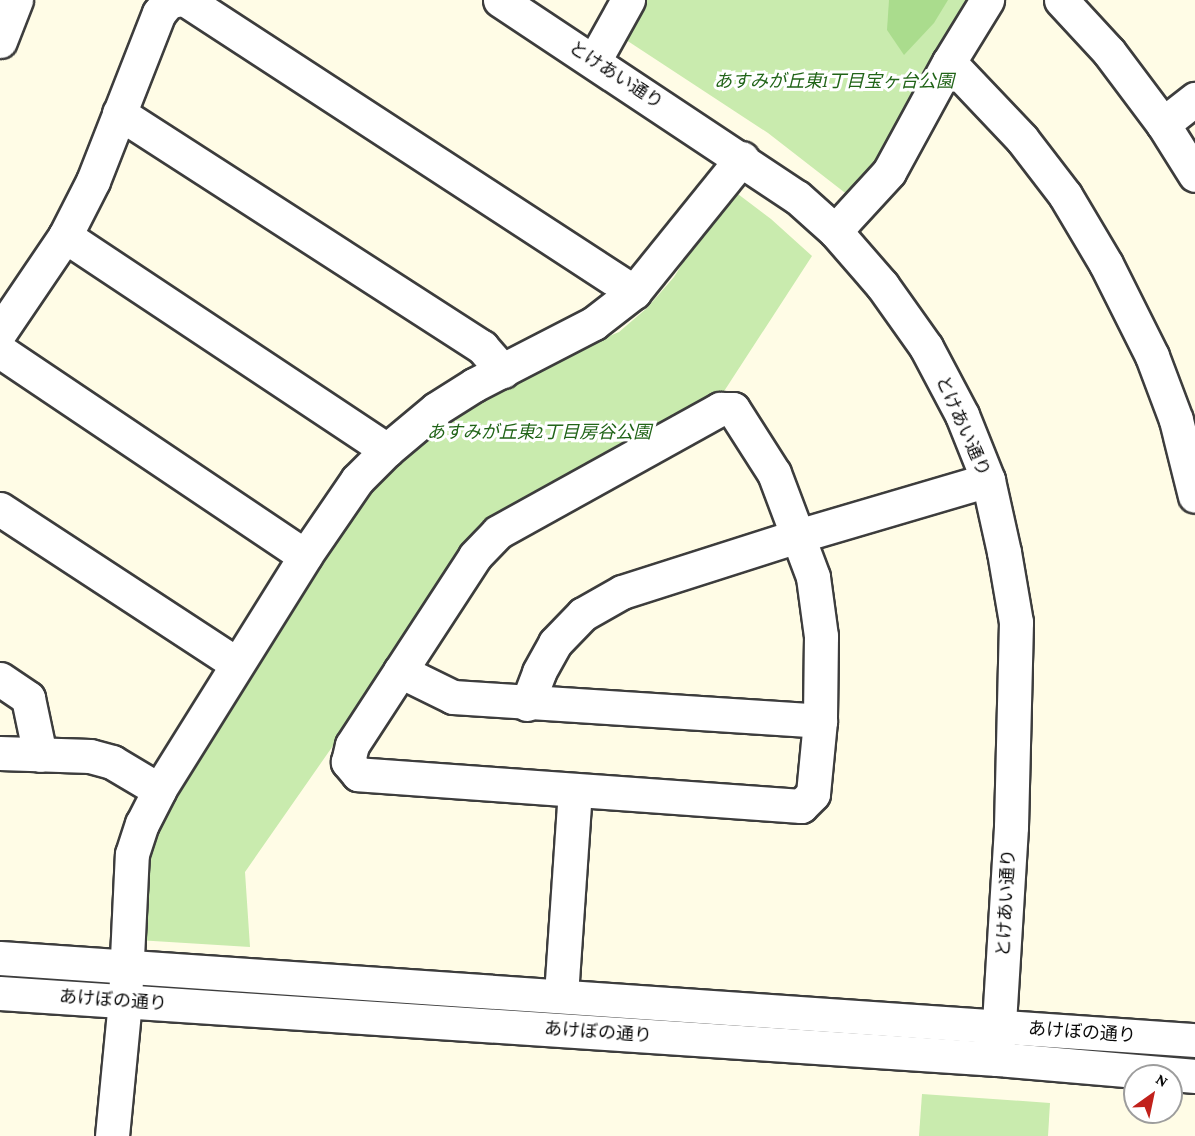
<!DOCTYPE html>
<html>
<head>
<meta charset="utf-8">
<style>
	body { margin:0 }
	#map { position:relative; width:1195px; height:1136px; overflow:hidden; background:#fffce6; font-family:"Crimson Pro","Noto Sans JP",serif }
	div>[style] { position:absolute }
	.green>* { inset:0; background:#c9ebae }
	.forest>* { inset:0; background:#aadc8d }
	.roads { filter:drop-shadow(2px 0 #3d3d3d) drop-shadow(-2px 0 #3d3d3d) drop-shadow(0 2px #3d3d3d) drop-shadow(0 -2px #3d3d3d) }
	.minor>* { height:33px; margin:-16.5px; padding:0 16.5px; transform-origin:16.5px; border-radius:16.5px; background:#fff }
	span { translate:-50% -50%; white-space:nowrap; text-align:center; line-height:1.15; -webkit-text-stroke:6px #fff; paint-order:stroke }
	.street-label { font-size:18px; color:#0a0a0a }
	.park-label { font-size:18px; color:#216418; font-style:italic }
	.north { position:absolute; left:1123px; top:1064px; width:60px; height:60px; box-sizing:border-box; background:#fff; border:2px solid #9d9d9d; border-radius:50%; rotate:33deg; font-size:16px; font-weight:700; line-height:24px; text-align:center; color:#0a0a0a }
	.north::after { content:''; display:block; margin:auto; width:21px; height:27px; background:#c1211b; clip-path:polygon(50% 0,100% 100%,50% 72%,0 100%) }
</style>
</head>
<body>
<div id="map">
	<div class="green">
		<div style="clip-path:polygon(640px 0,970px 0,881px 166px,853px 199px,768px 133px,617px 34px)"></div>
		<div style="clip-path:polygon(730px 188px,771px 219px,812px 256px,719px 399px,459px 565px,245px 872px,250px 947px,137px 940px,149px 830px,351px 512px,396px 462px,454px 412px,517px 375px,619px 332px,647px 308px,674px 277px)"></div>
		<div style="clip-path:polygon(922px 1094px,1050px 1103px,1048px 1136px,919px 1136px)"></div>
	</div>
	<div class="forest">
		<div style="clip-path:polygon(889px 0,948px 0,934px 23px,904px 55px,887px 30px)"></div>
	</div>
	<div class="roads">
		<div class="minor">
			<div style="left:186px;top:0;width:535px;rotate:33.1deg"></div>
			<div style="left:500px;top:0;width:356px;rotate:33.6deg"></div>
			<div style="left:797px;top:197px;width:51px;rotate:41.8deg"></div>
			<div style="left:835px;top:231px;width:72px;rotate:49deg"></div>
			<div style="left:882px;top:285px;width:76px;rotate:54.6deg"></div>
			<div style="left:926px;top:347px;width:77px;rotate:62.1deg"></div>
			<div style="left:962px;top:415px;width:70px;rotate:68.2deg"></div>
			<div style="left:988px;top:480px;width:74px;rotate:77.5deg"></div>
			<div style="left:1004px;top:552px;width:71px;rotate:80.3deg"></div>
			<div style="left:1016px;top:622px;width:205px;rotate:91.4deg"></div>
			<div style="left:1011px;top:827px;width:232px;rotate:93.5deg"></div>
			<div style="left:1061px;top:0;width:71px;rotate:47.3deg"></div>
			<div style="left:1109px;top:52px;width:90px;rotate:53.1deg"></div>
			<div style="left:1163px;top:124px;width:60px;rotate:57.9deg"></div>
			<div style="left:0;top:41px;width:44px;rotate:-68.7deg"></div>
			<div style="left:594px;top:61px;width:70px;rotate:-60.9deg"></div>
			<div style="left:949px;top:62px;width:106px;rotate:46.5deg"></div>
			<div style="left:1022px;top:139px;width:71px;rotate:52.5deg"></div>
			<div style="left:1065px;top:195px;width:80px;rotate:59.3deg"></div>
			<div style="left:1106px;top:264px;width:103px;rotate:63.4deg"></div>
			<div style="left:1152px;top:356px;width:68px;rotate:69.4deg"></div>
			<div style="left:1176px;top:420px;width:78px;rotate:76deg"></div>
			<div style="left:119px;top:113px;width:432px;rotate:32.8deg"></div>
			<div style="left:482px;top:347px;width:32px;rotate:49deg"></div>
			<div style="left:1163px;top:124px;width:41px;rotate:-38deg"></div>
			<div style="left:835px;top:231px;width:80px;rotate:-47.5deg"></div>
			<div style="left:889px;top:172px;width:125px;rotate:-61.4deg"></div>
			<div style="left:949px;top:62px;width:73px;rotate:-58.5deg"></div>
			<div style="left:65px;top:236px;width:387px;rotate:33.6deg"></div>
			<div style="left:0;top:332px;width:116px;rotate:-55.9deg"></div>
			<div style="left:65px;top:236px;width:62px;rotate:-63deg"></div>
			<div style="left:93px;top:181px;width:180px;rotate:-68.6deg"></div>
			<div style="left:159px;top:13px;width:14px;rotate:-51deg"></div>
			<div style="left:168px;top:2px;width:9px;rotate:-13deg"></div>
			<div style="left:0;top:351px;width:367px;rotate:33.9deg"></div>
			<div style="left:720px;top:409px;width:13px"></div>
			<div style="left:733px;top:409px;width:76px;rotate:57.4deg"></div>
			<div style="left:774px;top:473px;width:111px;rotate:69.4deg"></div>
			<div style="left:813px;top:577px;width:60px;rotate:82.3deg"></div>
			<div style="left:821px;top:636px;width:85px;rotate:90.7deg"></div>
			<div style="left:820px;top:721px;width:73px;rotate:95.5deg"></div>
			<div style="left:813px;top:794px;width:17px;rotate:135deg"></div>
			<div style="left:801px;top:806px;width:444px;rotate:-175.9deg"></div>
			<div style="left:358px;top:774px;width:16px;rotate:-130deg"></div>
			<div style="left:348px;top:762px;width:17px;rotate:-77deg"></div>
			<div style="left:352px;top:745px;width:225px;rotate:-56.9deg"></div>
			<div style="left:475px;top:556px;width:33px;rotate:-46deg"></div>
			<div style="left:498px;top:532px;width:254px;rotate:-29deg"></div>
			<div style="left:0;top:509px;width:283px;rotate:33.2deg"></div>
			<div style="left:400px;top:671px;width:59px;rotate:26.1deg"></div>
			<div style="left:453px;top:697px;width:368px;rotate:3.7deg"></div>
			<div style="left:0;top:679px;width:34px;rotate:34deg"></div>
			<div style="left:28px;top:698px;width:58px;rotate:78.1deg"></div>
			<div style="left:527px;top:704px;width:34px;rotate:-69deg"></div>
			<div style="left:539px;top:672px;width:33px;rotate:-61deg"></div>
			<div style="left:555px;top:643px;width:40px;rotate:-46deg"></div>
			<div style="left:583px;top:614px;width:45px;rotate:-29.4deg"></div>
			<div style="left:622px;top:592px;width:185px;rotate:-17.7deg"></div>
			<div style="left:798px;top:536px;width:198px;rotate:-16.4deg"></div>
			<div style="left:0;top:753px;width:90px;rotate:1.9deg"></div>
			<div style="left:90px;top:756px;width:23px;rotate:15deg"></div>
			<div style="left:112px;top:762px;width:55px;rotate:30.8deg"></div>
			<div style="left:0;top:958px;width:1198px;rotate:3.93deg"></div>
			<div style="left:0;top:993px;width:999px;rotate:3.79deg"></div>
			<div style="left:997px;top:1059px;width:199px;rotate:4.9deg"></div>
			<div style="left:561px;top:995px;width:205px;rotate:-86.1deg"></div>
			<div style="left:112px;top:1136px;width:137px;rotate:-84.5deg"></div>
			<div style="left:125px;top:1000px;width:146px;rotate:-87.3deg"></div>
			<div style="left:132px;top:854px;width:32px;rotate:-72deg"></div>
			<div style="left:142px;top:824px;width:38px;rotate:-63deg"></div>
			<div style="left:159px;top:790px;width:276px;rotate:-58deg"></div>
			<div style="left:305px;top:556px;width:92px;rotate:-55.6deg"></div>
			<div style="left:357px;top:480px;width:42px;rotate:-45deg"></div>
			<div style="left:387px;top:450px;width:64px;rotate:-39.9deg"></div>
			<div style="left:436px;top:409px;width:45px;rotate:-32.3deg"></div>
			<div style="left:474px;top:385px;width:135px;rotate:-27.3deg"></div>
			<div style="left:594px;top:323px;width:51px;rotate:-37.8deg"></div>
			<div style="left:634px;top:292px;width:172px;rotate:-51.1deg"></div>
		</div>
	</div>
	<div class="street-label">
		<span style="left:616px;top:75px;rotate:33deg">とけあい通り</span>
		<span style="left:963px;top:426px;rotate:66deg">とけあい通り</span>
		<span style="left:1006px;top:903px;rotate:-87deg">とけあい通り</span>
		<span style="left:113px;top:1000px;rotate:4deg">あけぼの通り</span>
		<span style="left:598px;top:1032px;rotate:4deg">あけぼの通り</span>
		<span style="left:1082px;top:1032px;rotate:4deg">あけぼの通り</span>
	</div>
	<div class="park-label">
		<span style="left:834px;top:81px">あすみが丘東1丁目宝ヶ台公園</span>
		<span style="left:539px;top:432px">あすみが丘東2丁目房谷公園</span>
	</div>
	<div class="north">N</div>
</div>
</body>
</html>
